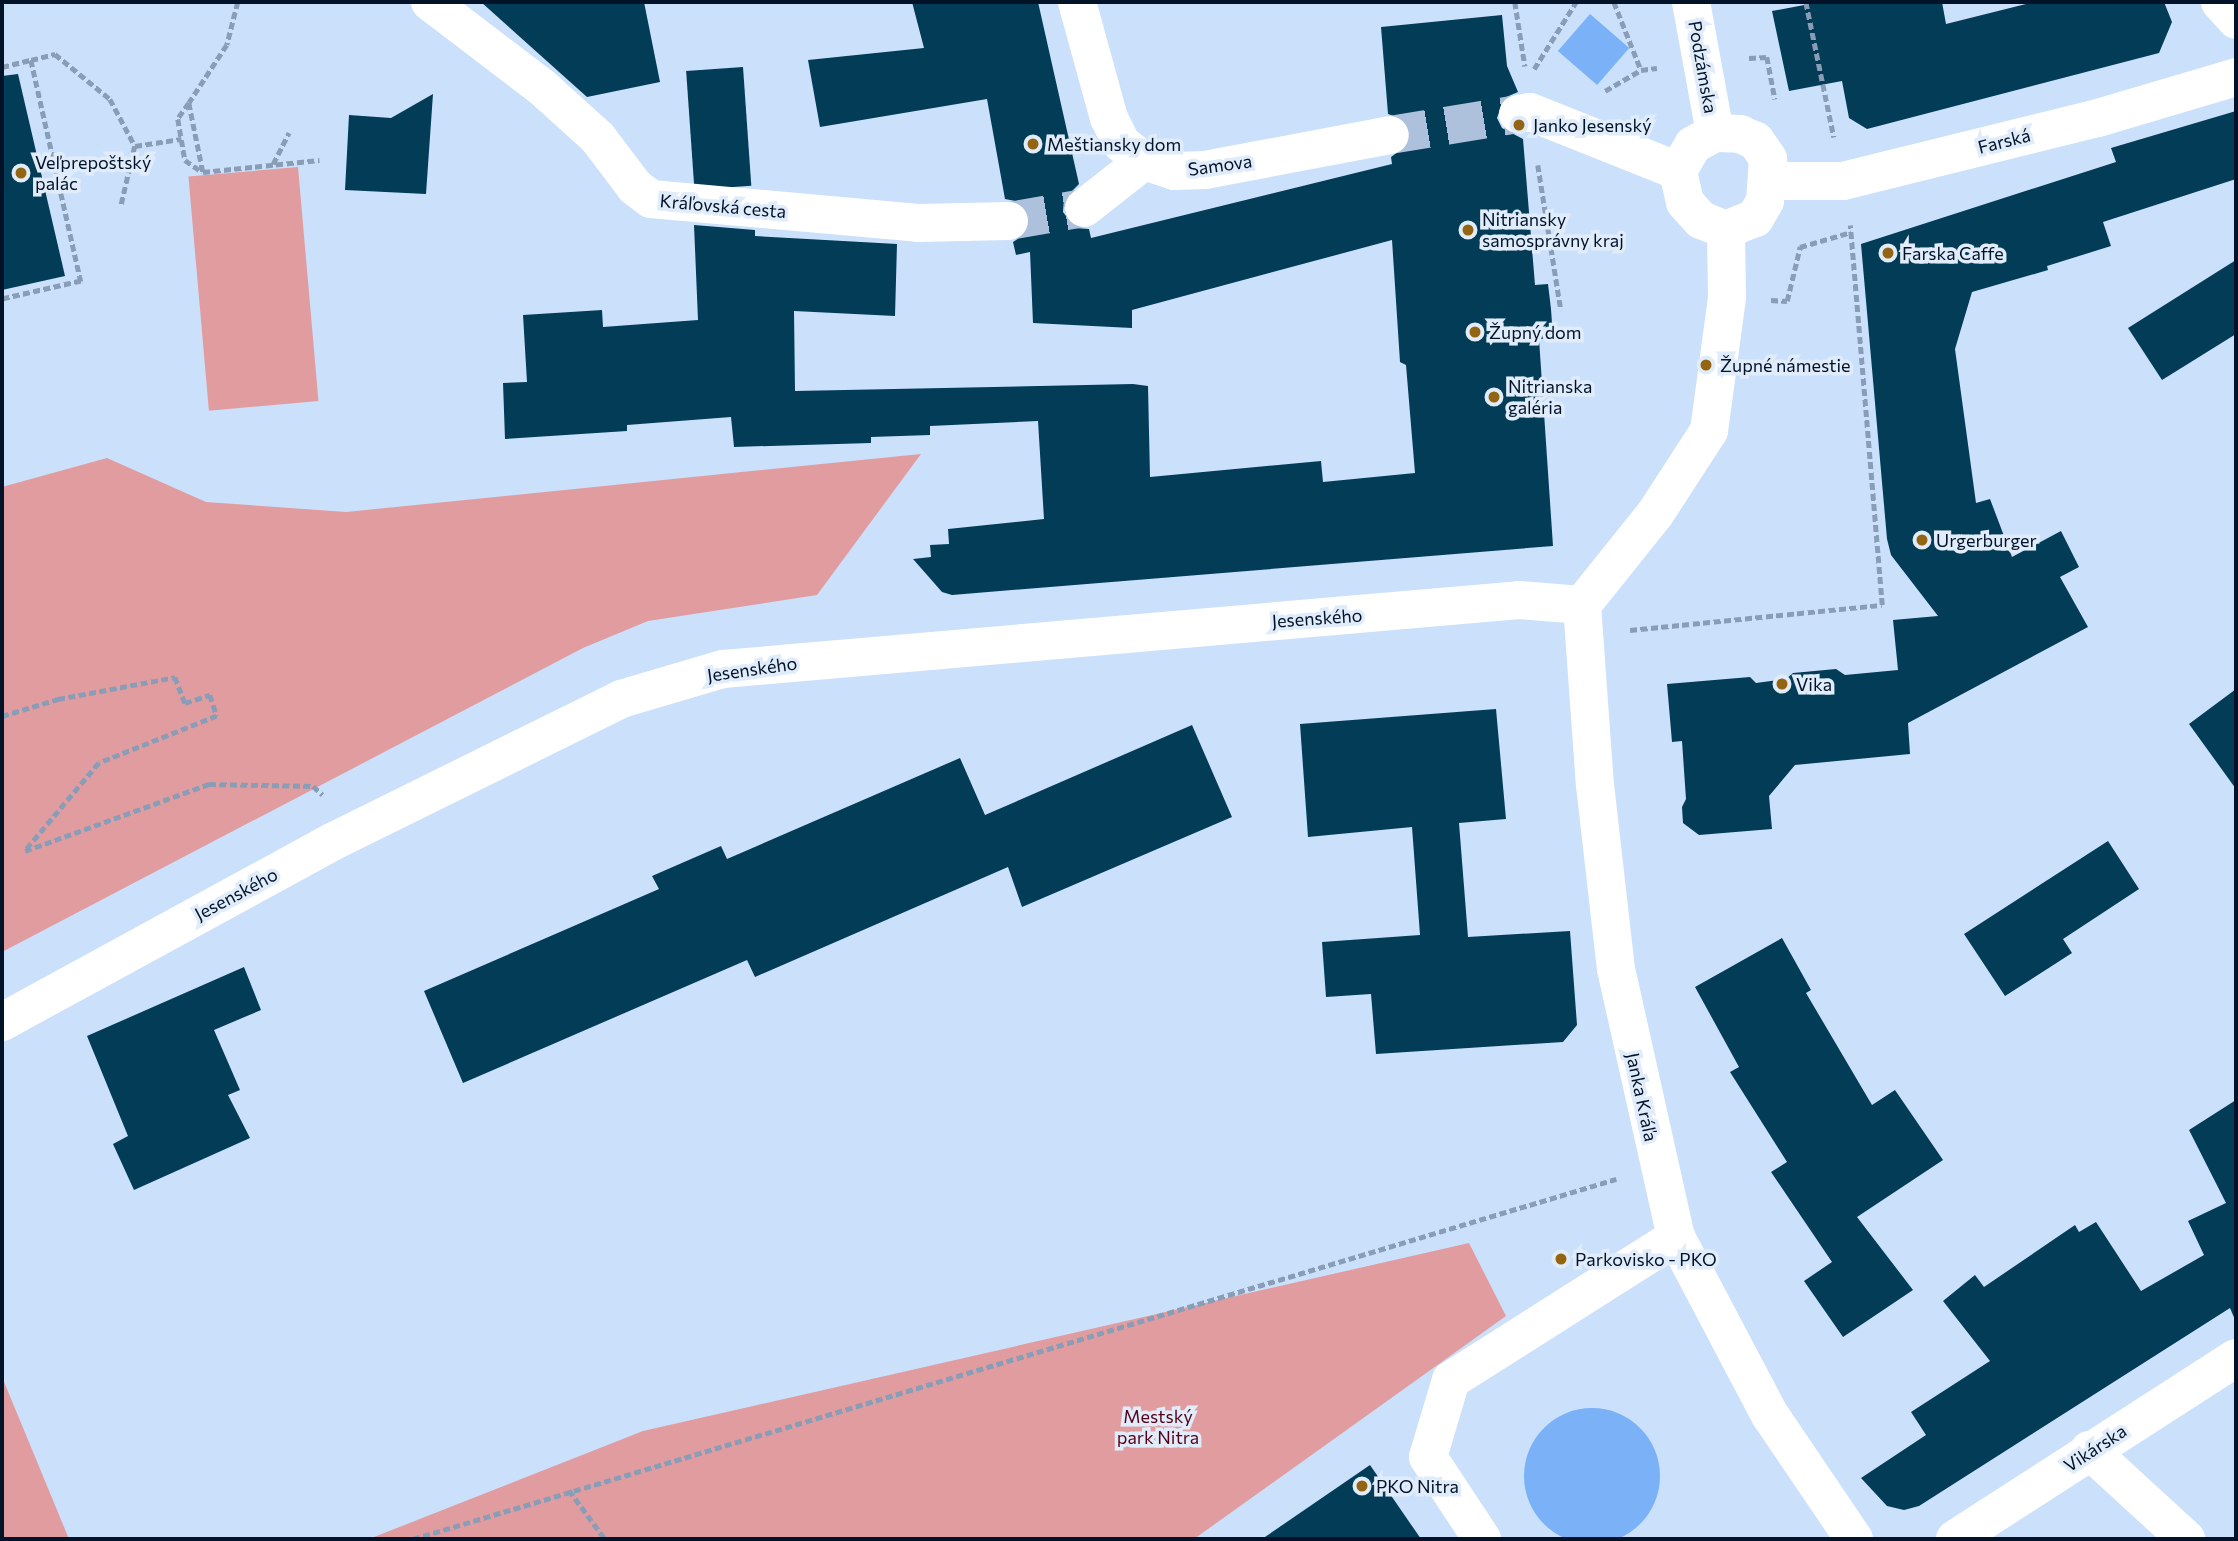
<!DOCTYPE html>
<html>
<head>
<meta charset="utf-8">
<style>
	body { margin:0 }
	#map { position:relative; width:2238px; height:1541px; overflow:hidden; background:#cbe0fb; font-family:Commissioner,sans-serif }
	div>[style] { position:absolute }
	.green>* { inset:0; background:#e19ca0; transform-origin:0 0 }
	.water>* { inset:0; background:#7bb1f7; transform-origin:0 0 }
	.round { border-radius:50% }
	.building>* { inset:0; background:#033c56; transform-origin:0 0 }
	.street-tunnel>* { height:38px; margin-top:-19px; transform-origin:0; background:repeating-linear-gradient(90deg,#adc1dc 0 38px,transparent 0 57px) }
	.path>* { height:4.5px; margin-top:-2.25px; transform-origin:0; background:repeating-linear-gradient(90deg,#8a9db7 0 7px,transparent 0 10.5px) }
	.street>* { height:38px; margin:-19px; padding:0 19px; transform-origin:19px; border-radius:19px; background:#fff }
	.secondary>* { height:38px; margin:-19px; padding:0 19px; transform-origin:19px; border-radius:19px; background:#fff }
	.dots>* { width:19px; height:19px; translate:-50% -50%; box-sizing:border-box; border:4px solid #e1ecfa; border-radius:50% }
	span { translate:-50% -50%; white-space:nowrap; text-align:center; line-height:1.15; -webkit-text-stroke:7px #e1ecfa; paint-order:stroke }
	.street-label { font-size:18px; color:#011229 }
	.poi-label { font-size:18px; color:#011229 }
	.left { translate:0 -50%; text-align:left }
	.park-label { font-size:18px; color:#560016 }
	.frame { position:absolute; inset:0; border:4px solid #011229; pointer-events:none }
</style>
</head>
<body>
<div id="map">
	<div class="green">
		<div style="left:298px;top:167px;width:235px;height:110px;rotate:85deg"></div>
		<div style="clip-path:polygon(921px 454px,817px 595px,648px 621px,583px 648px,2px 952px,2px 487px,107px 458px,206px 502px,346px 512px)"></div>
		<div style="clip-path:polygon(1469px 1243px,1506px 1316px,1194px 1539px,369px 1539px,643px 1431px)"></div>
		<div style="clip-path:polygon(2px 1377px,69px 1539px,2px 1539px)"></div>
	</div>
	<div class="water">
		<div style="left:1590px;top:14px;width:52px;height:49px;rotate:41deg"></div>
		<div class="round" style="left:1524px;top:1408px;width:136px;height:136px"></div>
	</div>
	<div class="building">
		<div style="clip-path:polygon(481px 2px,644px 2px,660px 82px,587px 97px)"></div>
		<div style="clip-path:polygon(912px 2px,1038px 2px,1079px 184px,1064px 199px,1063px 212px,1075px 228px,1089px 229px,1091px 238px,1392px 164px,1391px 157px,1410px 143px,1412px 132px,1406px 120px,1388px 114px,1381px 27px,1502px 15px,1507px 66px,1518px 92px,1504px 98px,1497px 118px,1502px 128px,1523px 139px,1535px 285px,1548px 284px,1551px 309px,1553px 338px,1539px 339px,1553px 546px,952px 595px,942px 592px,913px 559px,931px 557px,930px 545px,949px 544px,948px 529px,1044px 519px,1038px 421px,930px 426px,930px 435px,871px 437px,871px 443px,734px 447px,731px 417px,627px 425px,627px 431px,505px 439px,503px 383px,527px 382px,523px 315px,602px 310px,603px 327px,698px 320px,694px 225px,755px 230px,755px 236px,897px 244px,895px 316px,794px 311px,795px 391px,1133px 384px,1148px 386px,1150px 477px,1321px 461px,1323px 482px,1415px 473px,1406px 365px,1400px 362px,1392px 240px,1132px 310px,1132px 328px,1033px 323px,1030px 252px,1016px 255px,1013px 242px,1028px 232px,1031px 220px,1020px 202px,1005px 199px,987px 99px,820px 127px,808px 60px,924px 48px)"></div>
		<div style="clip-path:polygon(1820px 2px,1942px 2px,1946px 24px,2034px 2px,2164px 2px,2172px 22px,2159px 53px,1867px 129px,1849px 118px,1842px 81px,1789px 91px,1772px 11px)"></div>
		<div style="left:743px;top:67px;width:119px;height:57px;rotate:86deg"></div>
		<div style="clip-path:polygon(18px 74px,65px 276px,2px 290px,2px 76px)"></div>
		<div style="clip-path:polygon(433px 94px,426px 194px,345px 190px,349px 115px,391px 118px)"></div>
		<div style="clip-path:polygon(2236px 111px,2236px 179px,2103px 222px,2111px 246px,2047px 266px,2048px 270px,1972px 292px,1955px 349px,1976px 503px,1990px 499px,2012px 557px,2061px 531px,2079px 567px,2060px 577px,2088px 627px,1908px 723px,1910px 754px,1795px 765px,1769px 796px,1772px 829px,1699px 835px,1683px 823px,1682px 807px,1686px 799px,1682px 741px,1672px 742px,1667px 684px,1750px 677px,1756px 683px,1786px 679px,1793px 673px,1836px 669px,1845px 675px,1898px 670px,1893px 620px,1938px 616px,1891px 555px,1887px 539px,1861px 244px,2116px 162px,2111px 148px)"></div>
		<div style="clip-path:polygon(2236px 260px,2236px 334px,2162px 380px,2128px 328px)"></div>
		<div style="clip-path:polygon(2236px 689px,2236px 789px,2189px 724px)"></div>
		<div style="clip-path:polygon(1496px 709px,1506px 819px,1459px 823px,1468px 937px,1570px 931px,1577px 1025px,1563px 1042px,1376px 1054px,1371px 994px,1326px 997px,1322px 942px,1420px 935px,1412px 827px,1308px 837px,1300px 724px)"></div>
		<div style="clip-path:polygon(1192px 725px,1232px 817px,1022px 907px,1008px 867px,755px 977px,747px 960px,463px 1083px,424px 991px,659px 889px,652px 876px,721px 846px,727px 859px,960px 758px,985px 815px)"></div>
		<div style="clip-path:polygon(2108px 841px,2139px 889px,2063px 939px,2072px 953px,2005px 996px,1964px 934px)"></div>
		<div style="clip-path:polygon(1782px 938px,1811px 990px,1806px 993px,1872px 1105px,1895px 1090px,1943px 1160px,1857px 1217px,1913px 1290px,1843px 1337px,1804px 1281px,1832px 1262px,1771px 1172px,1787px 1162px,1730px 1072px,1739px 1067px,1695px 987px)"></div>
		<div style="clip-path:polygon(244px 967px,261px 1010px,214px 1030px,240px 1090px,228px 1095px,250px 1138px,134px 1190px,113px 1144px,128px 1136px,87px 1036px)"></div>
		<div style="clip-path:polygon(2236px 1100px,2236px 1322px,2230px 1308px,1919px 1506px,1904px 1510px,1887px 1506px,1861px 1478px,1926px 1435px,1911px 1412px,1990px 1361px,1943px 1301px,1975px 1275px,1984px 1287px,2075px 1225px,2079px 1232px,2096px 1222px,2141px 1291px,2204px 1255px,2188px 1221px,2226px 1203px,2189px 1130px)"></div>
		<div style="clip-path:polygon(1370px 1465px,1421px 1539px,1262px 1539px)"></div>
	</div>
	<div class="street-tunnel">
		<div style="left:1390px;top:135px;width:130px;rotate:-9.3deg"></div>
		<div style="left:1009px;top:221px;width:76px;rotate:-9.8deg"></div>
	</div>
	<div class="path">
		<div style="left:238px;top:2px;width:44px;rotate:104.3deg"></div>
		<div style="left:227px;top:45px;width:69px;rotate:123.2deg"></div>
		<div style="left:189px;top:103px;width:70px;rotate:78.5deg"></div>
		<div style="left:203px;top:172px;width:117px;rotate:-5.9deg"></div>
		<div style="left:1515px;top:2px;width:65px;rotate:81.1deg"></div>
		<div style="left:1614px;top:2px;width:73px;rotate:68.3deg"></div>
		<div style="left:1806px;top:2px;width:138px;rotate:78.3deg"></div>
		<div style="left:1749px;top:58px;width:18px;rotate:-3deg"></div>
		<div style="left:1767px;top:57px;width:43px;rotate:79.2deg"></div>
		<div style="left:31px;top:60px;width:25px;rotate:-14deg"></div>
		<div style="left:55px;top:54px;width:71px;rotate:39.3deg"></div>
		<div style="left:110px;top:99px;width:53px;rotate:62deg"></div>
		<div style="left:135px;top:146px;width:62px;rotate:103.1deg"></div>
		<div style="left:2px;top:67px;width:30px;rotate:-14deg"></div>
		<div style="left:31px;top:60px;width:227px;rotate:77.3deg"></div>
		<div style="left:81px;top:281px;width:81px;rotate:167.2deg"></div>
		<div style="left:1534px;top:69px;width:79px;rotate:-57.9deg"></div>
		<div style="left:1605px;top:91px;width:42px;rotate:-30.3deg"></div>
		<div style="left:1641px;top:70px;width:16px;rotate:-7deg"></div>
		<div style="left:189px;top:103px;width:19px;rotate:125deg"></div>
		<div style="left:178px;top:119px;width:42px;rotate:80.3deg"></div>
		<div style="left:185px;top:160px;width:21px;rotate:35deg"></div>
		<div style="left:135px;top:146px;width:47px;rotate:-8.7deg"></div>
		<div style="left:273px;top:164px;width:35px;rotate:-63deg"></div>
		<div style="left:1538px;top:165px;width:147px;rotate:81deg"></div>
		<div style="left:1771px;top:300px;width:16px;rotate:4deg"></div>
		<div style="left:1787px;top:301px;width:56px;rotate:-76.5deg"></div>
		<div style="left:1800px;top:247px;width:53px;rotate:-16.4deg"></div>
		<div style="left:1630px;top:630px;width:253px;rotate:-5.7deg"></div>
		<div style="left:1882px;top:605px;width:381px;rotate:-94.8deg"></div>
		<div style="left:2px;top:716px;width:59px;rotate:-16.9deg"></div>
		<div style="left:58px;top:699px;width:119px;rotate:-10.6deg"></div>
		<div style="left:175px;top:677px;width:28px;rotate:69deg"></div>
		<div style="left:185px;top:703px;width:26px;rotate:-18deg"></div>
		<div style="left:210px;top:695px;width:22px;rotate:72deg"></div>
		<div style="left:217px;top:716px;width:127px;rotate:158.3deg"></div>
		<div style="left:99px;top:763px;width:115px;rotate:130.1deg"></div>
		<div style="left:25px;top:851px;width:196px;rotate:-20deg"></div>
		<div style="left:209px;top:784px;width:104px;rotate:1.1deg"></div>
		<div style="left:313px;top:786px;width:13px;rotate:42deg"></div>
		<div style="left:569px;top:1490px;width:61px;rotate:53.7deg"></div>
		<div style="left:413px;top:1539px;width:1256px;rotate:-16.66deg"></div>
	</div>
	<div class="street">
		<div style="left:430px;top:2px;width:143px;rotate:37.3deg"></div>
		<div style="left:544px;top:89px;width:73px;rotate:42.2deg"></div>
		<div style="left:598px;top:138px;width:61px;rotate:52.9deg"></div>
		<div style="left:635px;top:187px;width:20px;rotate:37deg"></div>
		<div style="left:651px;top:199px;width:268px;rotate:5.1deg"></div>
		<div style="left:918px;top:223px;width:91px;rotate:-1.3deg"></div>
		<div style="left:1077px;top:2px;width:120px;rotate:74.6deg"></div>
		<div style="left:1109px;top:118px;width:28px;rotate:64deg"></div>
		<div style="left:1121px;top:143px;width:29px;rotate:38deg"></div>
		<div style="left:1144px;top:161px;width:32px;rotate:18deg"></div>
		<div style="left:1174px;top:171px;width:31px;rotate:-2deg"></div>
		<div style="left:1205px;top:170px;width:188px;rotate:-10.7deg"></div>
		<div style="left:1691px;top:2px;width:133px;rotate:79.6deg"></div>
		<div style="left:1518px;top:114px;width:12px;rotate:-9deg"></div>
		<div style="left:1530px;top:112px;width:159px;rotate:21.7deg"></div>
		<div style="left:1715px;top:133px;width:25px;rotate:2deg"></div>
		<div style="left:1740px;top:134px;width:17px;rotate:24deg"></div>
		<div style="left:1756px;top:141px;width:22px;rotate:56deg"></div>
		<div style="left:1768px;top:159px;width:42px;rotate:94.1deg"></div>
		<div style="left:1765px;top:201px;width:20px;rotate:120deg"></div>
		<div style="left:1755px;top:218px;width:31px;rotate:158deg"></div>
		<div style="left:1726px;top:230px;width:27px;rotate:-158deg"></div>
		<div style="left:1701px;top:220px;width:24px;rotate:-132deg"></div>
		<div style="left:1685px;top:202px;width:32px;rotate:-103deg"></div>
		<div style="left:1678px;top:171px;width:30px;rotate:-60deg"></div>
		<div style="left:1693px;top:145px;width:25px;rotate:-29deg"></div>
		<div style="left:1768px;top:181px;width:75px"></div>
		<div style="left:1843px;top:181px;width:263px;rotate:-13.9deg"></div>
		<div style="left:2098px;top:118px;width:144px;rotate:-16.5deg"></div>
		<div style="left:1084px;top:208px;width:76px;rotate:-38.1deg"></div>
		<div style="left:1582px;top:605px;width:180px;rotate:85.9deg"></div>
		<div style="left:1595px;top:785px;width:185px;rotate:83.5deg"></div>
		<div style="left:1616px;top:969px;width:275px;rotate:77.4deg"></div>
		<div style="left:1676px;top:1237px;width:201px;rotate:62.2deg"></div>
		<div style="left:1770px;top:1415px;width:150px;rotate:55.9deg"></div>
		<div style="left:1582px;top:605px;width:117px;rotate:-51.3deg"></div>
		<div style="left:1655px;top:514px;width:99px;rotate:-57deg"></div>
		<div style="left:1709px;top:431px;width:135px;rotate:-82.3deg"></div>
		<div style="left:1727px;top:297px;width:67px;rotate:-90.9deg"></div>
		<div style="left:2px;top:1022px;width:378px;rotate:-28.6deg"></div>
		<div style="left:334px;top:841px;width:320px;rotate:-26.3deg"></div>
		<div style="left:621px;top:699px;width:106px;rotate:-16.4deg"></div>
		<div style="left:723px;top:669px;width:799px;rotate:-4.95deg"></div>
		<div style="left:1519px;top:600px;width:63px;rotate:4.5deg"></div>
		<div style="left:2089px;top:1450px;width:132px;rotate:42.5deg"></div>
		<div style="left:1482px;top:1539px;width:98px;rotate:-123.4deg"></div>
		<div style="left:1428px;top:1457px;width:80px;rotate:-73.4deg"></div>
		<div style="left:1451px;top:1380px;width:267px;rotate:-32.4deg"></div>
		<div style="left:1955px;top:1539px;width:334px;rotate:-32.8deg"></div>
	</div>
	<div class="secondary">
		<div style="left:2220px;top:2px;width:24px;rotate:48deg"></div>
	</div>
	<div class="dots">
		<div style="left:1519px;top:125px;background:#936512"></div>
		<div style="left:1033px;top:144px;background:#936512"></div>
		<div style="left:21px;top:173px;background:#936512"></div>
		<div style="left:1468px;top:230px;background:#936512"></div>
		<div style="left:1888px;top:253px;background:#936512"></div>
		<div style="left:1475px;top:332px;background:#936512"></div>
		<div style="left:1706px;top:365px;background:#936512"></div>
		<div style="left:1494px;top:397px;background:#936512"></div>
		<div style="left:1922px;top:540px;background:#936512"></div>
		<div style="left:1782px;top:684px;background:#936512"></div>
		<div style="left:1561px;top:1259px;background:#936512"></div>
		<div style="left:1362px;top:1486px;background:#936512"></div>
	</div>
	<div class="street-label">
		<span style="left:1703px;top:67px;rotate:80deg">Podzámska</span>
		<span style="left:2004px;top:141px;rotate:-14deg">Farská</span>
		<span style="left:1220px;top:165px;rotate:-8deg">Samova</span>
		<span style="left:723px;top:206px;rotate:5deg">Kráľovská cesta</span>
		<span style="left:1317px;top:618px;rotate:-4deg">Jesenského</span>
		<span style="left:752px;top:669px;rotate:-8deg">Jesenského</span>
		<span style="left:236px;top:894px;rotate:-28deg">Jesenského</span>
		<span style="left:1642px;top:1097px;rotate:78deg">Janka Kráľa</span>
		<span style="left:2095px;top:1448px;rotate:-33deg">Vikárska</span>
	</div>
	<div class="poi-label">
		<span class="left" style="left:1533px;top:125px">Janko Jesenský</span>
		<span class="left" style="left:1047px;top:144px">Meštiansky dom</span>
		<span class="left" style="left:35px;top:173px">Veľprepoštský<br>palác</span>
		<span class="left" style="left:1482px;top:230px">Nitriansky<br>samosprávny kraj</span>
		<span class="left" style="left:1902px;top:253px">Farska Caffe</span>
		<span class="left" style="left:1489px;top:332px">Župný dom</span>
		<span class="left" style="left:1720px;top:365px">Župné námestie</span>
		<span class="left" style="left:1508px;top:397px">Nitrianska<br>galéria</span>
		<span class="left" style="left:1936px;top:540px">Urgerburger</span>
		<span class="left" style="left:1796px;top:684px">Vika</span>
		<span class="left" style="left:1575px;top:1259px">Parkovisko - PKO</span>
		<span class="left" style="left:1376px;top:1486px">PKO Nitra</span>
	</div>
	<div class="park-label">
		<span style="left:1158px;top:1427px">Mestský<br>park Nitra</span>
	</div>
	<div class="frame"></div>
</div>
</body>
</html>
